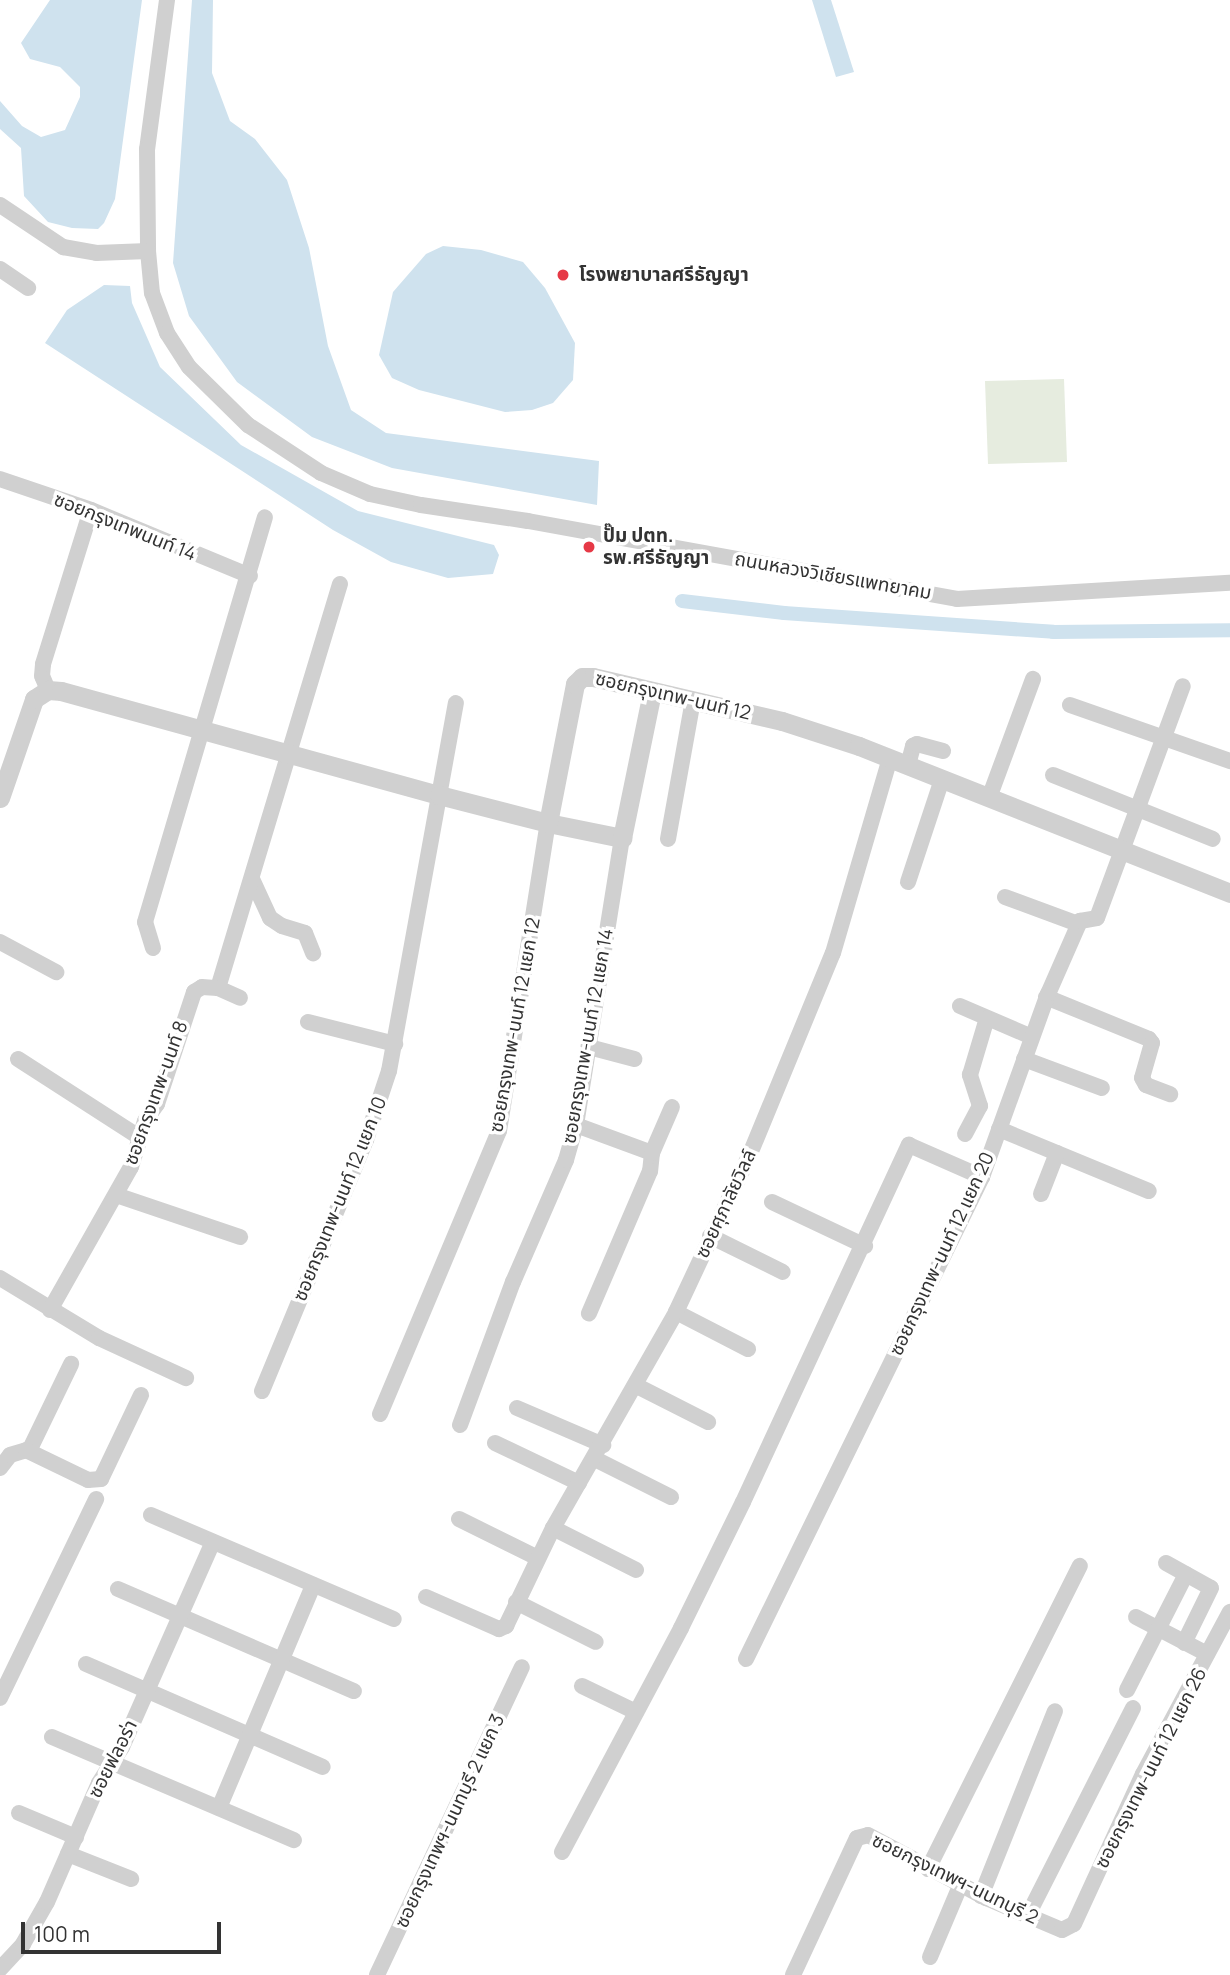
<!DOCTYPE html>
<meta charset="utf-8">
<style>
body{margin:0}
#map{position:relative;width:1230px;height:1975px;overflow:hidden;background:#fff;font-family:Manrope,"Noto Sans Thai",sans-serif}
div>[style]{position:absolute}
.green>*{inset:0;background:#e6ecdf}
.water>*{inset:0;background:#cfe2ee}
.canal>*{height:14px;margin:-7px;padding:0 7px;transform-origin:7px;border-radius:7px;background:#cfe2ee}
.minor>*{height:16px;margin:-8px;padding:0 8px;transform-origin:8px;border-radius:8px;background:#d0d0d0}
.tertiary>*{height:19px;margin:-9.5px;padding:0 9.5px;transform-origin:9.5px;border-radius:9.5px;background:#d0d0d0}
.dots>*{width:19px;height:19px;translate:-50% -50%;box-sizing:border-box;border:4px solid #fff;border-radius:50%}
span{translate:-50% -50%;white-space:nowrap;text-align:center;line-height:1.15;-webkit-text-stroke:7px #fff;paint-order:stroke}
.poi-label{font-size:19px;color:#333;font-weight:700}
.left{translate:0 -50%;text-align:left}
.street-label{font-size:19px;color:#333}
.scale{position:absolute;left:21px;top:1922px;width:200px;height:32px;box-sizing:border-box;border:4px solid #333;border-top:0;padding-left:9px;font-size:21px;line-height:24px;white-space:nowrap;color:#333;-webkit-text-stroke:5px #fff;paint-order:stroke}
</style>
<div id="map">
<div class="green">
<div style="clip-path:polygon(1064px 379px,1067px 462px,988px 464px,985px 381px)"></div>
</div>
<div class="water">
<div style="clip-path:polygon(50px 0,142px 0,115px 199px,104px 223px,98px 229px,72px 228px,48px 222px,24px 196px,21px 148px,0 129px,0 101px,22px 126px,41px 137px,65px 130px,80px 97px,80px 87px,60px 67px,30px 59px,21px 43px)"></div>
<div style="clip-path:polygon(192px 0,213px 0,212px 73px,230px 121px,255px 139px,287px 180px,309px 248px,328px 346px,351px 410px,386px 433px,599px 461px,597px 505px,392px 468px,312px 437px,237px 382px,189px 316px,173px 263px)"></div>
<div style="clip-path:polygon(812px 0,831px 0,854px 72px,836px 77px)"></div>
<div style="clip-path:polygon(443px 246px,481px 250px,523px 262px,545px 288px,575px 343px,573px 380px,553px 403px,532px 410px,505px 412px,419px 390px,392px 378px,379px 355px,393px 292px,426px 254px)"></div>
<div style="clip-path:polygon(104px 285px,130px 286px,132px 303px,160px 367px,241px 445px,358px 511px,494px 545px,499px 555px,493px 574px,448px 578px,391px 562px,333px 530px,45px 343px,67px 310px)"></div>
</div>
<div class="canal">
<div style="left:682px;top:601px;width:103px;rotate:6.7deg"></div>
<div style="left:784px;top:613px;width:270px;rotate:4deg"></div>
<div style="left:1053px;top:632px;width:177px;rotate:-0.6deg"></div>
</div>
<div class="minor">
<div style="left:167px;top:0;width:150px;rotate:97.6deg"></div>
<div style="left:147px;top:149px;width:102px;rotate:89.4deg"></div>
<div style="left:148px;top:251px;width:42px;rotate:84.6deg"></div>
<div style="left:152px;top:293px;width:43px;rotate:69.4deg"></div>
<div style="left:167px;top:333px;width:40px;rotate:57.1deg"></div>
<div style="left:189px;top:367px;width:83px;rotate:44.5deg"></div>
<div style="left:248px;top:425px;width:87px;rotate:33.3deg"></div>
<div style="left:321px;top:473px;width:53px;rotate:23.2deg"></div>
<div style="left:370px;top:494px;width:52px;rotate:12.2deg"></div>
<div style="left:421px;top:505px;width:108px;rotate:8.5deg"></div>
<div style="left:528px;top:521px;width:436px;rotate:10.3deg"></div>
<div style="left:957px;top:599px;width:273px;rotate:-3.4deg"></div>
<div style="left:0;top:205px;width:76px;rotate:33.7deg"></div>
<div style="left:63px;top:247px;width:34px;rotate:10deg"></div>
<div style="left:96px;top:253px;width:52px;rotate:-2.2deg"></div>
<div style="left:0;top:269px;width:34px;rotate:34deg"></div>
<div style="left:0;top:479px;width:96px;rotate:18.8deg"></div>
<div style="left:91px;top:510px;width:172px;rotate:22.5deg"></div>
<div style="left:48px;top:690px;width:15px;rotate:-113deg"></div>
<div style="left:42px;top:676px;width:12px;rotate:-85deg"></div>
<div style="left:43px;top:664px;width:161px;rotate:-72.7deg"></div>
<div style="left:1070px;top:705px;width:170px;rotate:19.3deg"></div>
<div style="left:908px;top:765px;width:20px;rotate:-75deg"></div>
<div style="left:913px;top:746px;width:4px;rotate:-27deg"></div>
<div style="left:917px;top:744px;width:27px;rotate:15deg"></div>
<div style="left:1053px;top:775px;width:172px;rotate:21.8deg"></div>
<div style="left:989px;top:798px;width:127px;rotate:-69.7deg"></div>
<div style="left:668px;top:839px;width:141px;rotate:-79.8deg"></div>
<div style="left:253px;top:881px;width:41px;rotate:65.3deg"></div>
<div style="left:270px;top:918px;width:14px;rotate:34deg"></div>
<div style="left:282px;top:926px;width:24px;rotate:17deg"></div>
<div style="left:305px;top:933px;width:22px;rotate:68deg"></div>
<div style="left:908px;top:882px;width:108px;rotate:-71.7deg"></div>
<div style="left:1005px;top:897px;width:78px;rotate:20.3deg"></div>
<div style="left:0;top:942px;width:64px;rotate:28.2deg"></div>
<div style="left:153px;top:948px;width:27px;rotate:-107deg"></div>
<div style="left:145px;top:922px;width:422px;rotate:-73.5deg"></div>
<div style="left:218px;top:988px;width:422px;rotate:-73.2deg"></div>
<div style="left:1046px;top:997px;width:111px;rotate:22.2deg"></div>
<div style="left:1149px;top:1039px;width:5px;rotate:53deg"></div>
<div style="left:1152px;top:1043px;width:36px;rotate:106deg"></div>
<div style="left:1142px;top:1078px;width:8px;rotate:60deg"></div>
<div style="left:1146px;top:1085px;width:26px;rotate:21deg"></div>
<div style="left:960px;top:1006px;width:78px;rotate:23.3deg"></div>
<div style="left:308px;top:1022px;width:90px;rotate:14.2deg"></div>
<div style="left:589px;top:1047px;width:47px;rotate:14.9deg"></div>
<div style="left:18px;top:1059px;width:144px;rotate:32.8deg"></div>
<div style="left:1024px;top:1059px;width:83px;rotate:20.4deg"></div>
<div style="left:576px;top:1125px;width:81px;rotate:20.2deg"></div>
<div style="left:652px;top:1153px;width:18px;rotate:96deg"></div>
<div style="left:650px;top:1171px;width:155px;rotate:113.2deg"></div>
<div style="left:999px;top:1129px;width:162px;rotate:22.5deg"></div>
<div style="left:965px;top:1134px;width:32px;rotate:-62deg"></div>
<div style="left:980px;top:1106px;width:33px;rotate:-108deg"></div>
<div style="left:970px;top:1075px;width:59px;rotate:-73.4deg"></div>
<div style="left:652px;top:1153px;width:50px;rotate:-66.5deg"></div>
<div style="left:1041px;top:1194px;width:44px;rotate:-68.7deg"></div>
<div style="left:116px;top:1195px;width:131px;rotate:18.7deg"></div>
<div style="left:772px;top:1202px;width:103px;rotate:25.3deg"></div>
<div style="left:710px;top:1236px;width:81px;rotate:26.3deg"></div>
<div style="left:0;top:1278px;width:116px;rotate:31.2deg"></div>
<div style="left:99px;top:1338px;width:96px;rotate:24.7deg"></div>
<div style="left:50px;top:1310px;width:164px;rotate:-60.5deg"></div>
<div style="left:131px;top:1167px;width:48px;rotate:-73.1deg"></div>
<div style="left:145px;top:1121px;width:21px;rotate:-55deg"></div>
<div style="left:157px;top:1104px;width:118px;rotate:-71.7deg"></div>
<div style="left:194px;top:992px;width:9px;rotate:-32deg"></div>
<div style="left:202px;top:987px;width:16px;rotate:4deg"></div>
<div style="left:218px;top:988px;width:24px;rotate:24deg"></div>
<div style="left:676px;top:1312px;width:81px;rotate:27.2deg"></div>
<div style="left:635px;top:1385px;width:82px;rotate:26.9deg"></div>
<div style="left:262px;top:1391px;width:272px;rotate:-67.5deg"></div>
<div style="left:366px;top:1140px;width:73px;rotate:-71.6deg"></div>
<div style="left:389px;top:1071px;width:374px;rotate:-79.7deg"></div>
<div style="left:517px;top:1408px;width:94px;rotate:23.3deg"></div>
<div style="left:380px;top:1414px;width:307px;rotate:-67.2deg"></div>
<div style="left:499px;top:1131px;width:312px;rotate:-81deg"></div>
<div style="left:460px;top:1425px;width:153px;rotate:-69.7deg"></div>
<div style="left:513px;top:1282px;width:133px;rotate:-66.5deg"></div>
<div style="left:566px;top:1160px;width:36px;rotate:-74deg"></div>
<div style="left:576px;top:1125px;width:291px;rotate:-80.9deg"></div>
<div style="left:495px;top:1443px;width:93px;rotate:25.5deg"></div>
<div style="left:29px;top:1451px;width:97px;rotate:-64.2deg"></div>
<div style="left:595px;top:1459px;width:85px;rotate:26.6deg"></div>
<div style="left:0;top:1468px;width:16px;rotate:-52deg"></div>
<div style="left:10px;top:1455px;width:17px;rotate:-17deg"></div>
<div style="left:26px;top:1450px;width:69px;rotate:25.8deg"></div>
<div style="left:88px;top:1480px;width:13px;rotate:-4deg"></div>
<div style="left:101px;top:1479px;width:93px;rotate:-64.5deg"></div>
<div style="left:151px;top:1515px;width:264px;rotate:23.2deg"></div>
<div style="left:459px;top:1519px;width:88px;rotate:26.3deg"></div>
<div style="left:553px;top:1528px;width:93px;rotate:26.8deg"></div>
<div style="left:1166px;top:1563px;width:51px;rotate:29.1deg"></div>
<div style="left:1211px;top:1588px;width:61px;rotate:116.1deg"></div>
<div style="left:118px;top:1589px;width:257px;rotate:23.4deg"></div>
<div style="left:426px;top:1597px;width:80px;rotate:23.7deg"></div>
<div style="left:499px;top:1629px;width:8px;rotate:-23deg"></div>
<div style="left:506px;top:1626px;width:109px;rotate:-64.4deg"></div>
<div style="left:553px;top:1528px;width:249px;rotate:-60.3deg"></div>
<div style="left:676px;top:1312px;width:174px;rotate:-64.9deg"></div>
<div style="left:750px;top:1154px;width:217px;rotate:-67.6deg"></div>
<div style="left:833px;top:953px;width:203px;rotate:-73.7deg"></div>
<div style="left:516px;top:1602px;width:89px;rotate:26.6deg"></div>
<div style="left:1136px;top:1617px;width:80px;rotate:27.5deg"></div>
<div style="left:746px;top:1659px;width:537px;rotate:-63.91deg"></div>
<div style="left:982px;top:1177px;width:195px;rotate:-70.2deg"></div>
<div style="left:1048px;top:994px;width:80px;rotate:-66.3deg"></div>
<div style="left:1080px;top:921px;width:17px;rotate:-10deg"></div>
<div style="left:1097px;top:918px;width:247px;rotate:-69.7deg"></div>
<div style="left:86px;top:1664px;width:258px;rotate:23.5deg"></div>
<div style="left:582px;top:1686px;width:60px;rotate:25.7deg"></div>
<div style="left:1127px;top:1690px;width:130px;rotate:-63deg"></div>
<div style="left:0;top:1698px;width:221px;rotate:-64.2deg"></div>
<div style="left:52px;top:1737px;width:263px;rotate:23.1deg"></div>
<div style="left:219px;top:1808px;width:242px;rotate:-67.1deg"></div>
<div style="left:19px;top:1813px;width:62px;rotate:22.8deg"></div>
<div style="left:562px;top:1852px;width:254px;rotate:-62deg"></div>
<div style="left:681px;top:1628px;width:140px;rotate:-63.8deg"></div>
<div style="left:743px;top:1502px;width:394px;rotate:-65.1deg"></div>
<div style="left:909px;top:1145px;width:80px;rotate:23.7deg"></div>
<div style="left:68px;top:1854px;width:68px;rotate:21.6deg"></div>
<div style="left:928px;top:1869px;width:339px;rotate:-63.4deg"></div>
<div style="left:981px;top:1896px;width:199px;rotate:-68.2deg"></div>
<div style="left:1028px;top:1915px;width:232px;rotate:-63.1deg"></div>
<div style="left:930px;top:1957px;width:77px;rotate:-67.1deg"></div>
<div style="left:0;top:1969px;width:34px;rotate:-47deg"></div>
<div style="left:23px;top:1944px;width:48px;rotate:-60.3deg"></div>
<div style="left:47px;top:1902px;width:130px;rotate:-66.4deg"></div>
<div style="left:99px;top:1783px;width:43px;rotate:-57.4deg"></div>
<div style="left:122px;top:1747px;width:224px;rotate:-66.1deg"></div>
<div style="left:377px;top:1975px;width:340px;rotate:-64.8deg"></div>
<div style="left:793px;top:1975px;width:151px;rotate:-65deg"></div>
<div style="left:857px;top:1838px;width:11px;rotate:-15deg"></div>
<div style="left:868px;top:1835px;width:134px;rotate:28.1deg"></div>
<div style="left:986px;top:1898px;width:82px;rotate:22.8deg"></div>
<div style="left:1062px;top:1930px;width:13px;rotate:-27deg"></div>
<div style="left:1074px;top:1924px;width:165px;rotate:-65.3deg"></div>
<div style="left:1143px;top:1774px;width:184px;rotate:-61.8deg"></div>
</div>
<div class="tertiary">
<div style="left:0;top:798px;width:105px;rotate:-71deg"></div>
<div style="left:34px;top:699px;width:17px;rotate:-33deg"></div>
<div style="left:48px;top:690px;width:13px;rotate:4deg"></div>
<div style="left:61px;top:691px;width:392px;rotate:15.4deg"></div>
<div style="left:439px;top:795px;width:113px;rotate:14.4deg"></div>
<div style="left:548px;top:823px;width:76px;rotate:11.5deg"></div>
<div style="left:622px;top:838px;width:149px;rotate:-78.4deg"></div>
<div style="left:548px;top:823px;width:142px;rotate:-79deg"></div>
<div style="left:575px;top:684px;width:10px;rotate:-45deg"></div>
<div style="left:582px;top:677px;width:11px"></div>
<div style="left:593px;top:677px;width:194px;rotate:13.1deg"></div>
<div style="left:782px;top:721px;width:81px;rotate:18deg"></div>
<div style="left:859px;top:746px;width:399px;rotate:21.6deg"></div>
</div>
<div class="dots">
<div style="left:563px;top:275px;background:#e63946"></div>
<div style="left:589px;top:547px;background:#e63946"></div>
</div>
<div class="poi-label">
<span class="left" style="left:579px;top:275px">โรงพยาบาลศรีธัญญา</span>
<span class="left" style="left:603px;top:547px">ปั๊ม ปตท.<br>รพ.ศรีธัญญา</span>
</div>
<div class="street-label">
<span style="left:125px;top:527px;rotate:22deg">ซอยกรุงเทพนนท์ 14</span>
<span style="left:833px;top:576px;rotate:10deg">ถนนหลวงวิเชียรแพทยาคม</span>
<span style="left:673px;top:696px;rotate:13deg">ซอยกรุงเทพ-นนท์ 12</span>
<span style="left:515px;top:1025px;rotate:-80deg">ซอยกรุงเทพ-นนท์ 12 แยก 12</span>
<span style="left:588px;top:1036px;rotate:-80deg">ซอยกรุงเทพ-นนท์ 12 แยก 14</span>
<span style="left:156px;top:1093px;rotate:-70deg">ซอยกรุงเทพ-นนท์ 8</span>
<span style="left:340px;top:1199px;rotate:-68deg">ซอยกรุงเทพ-นนท์ 12 แยก 10</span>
<span style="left:726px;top:1204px;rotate:-65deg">ซอยศุภาลัยวิลล์</span>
<span style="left:942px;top:1254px;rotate:-65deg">ซอยกรุงเทพ-นนท์ 12 แยก 20</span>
<span style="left:113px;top:1759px;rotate:-63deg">ซอยฟลอร่า</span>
<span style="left:1151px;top:1768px;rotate:-63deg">ซอยกรุงเทพ-นนท์ 12 แยก 26</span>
<span style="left:450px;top:1821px;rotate:-65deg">ซอยกรุงเทพฯ-นนทบุรี 2 แยก 3</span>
<span style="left:955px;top:1879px;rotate:26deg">ซอยกรุงเทพฯ-นนทบุรี 2</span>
</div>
<div class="scale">100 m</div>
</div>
